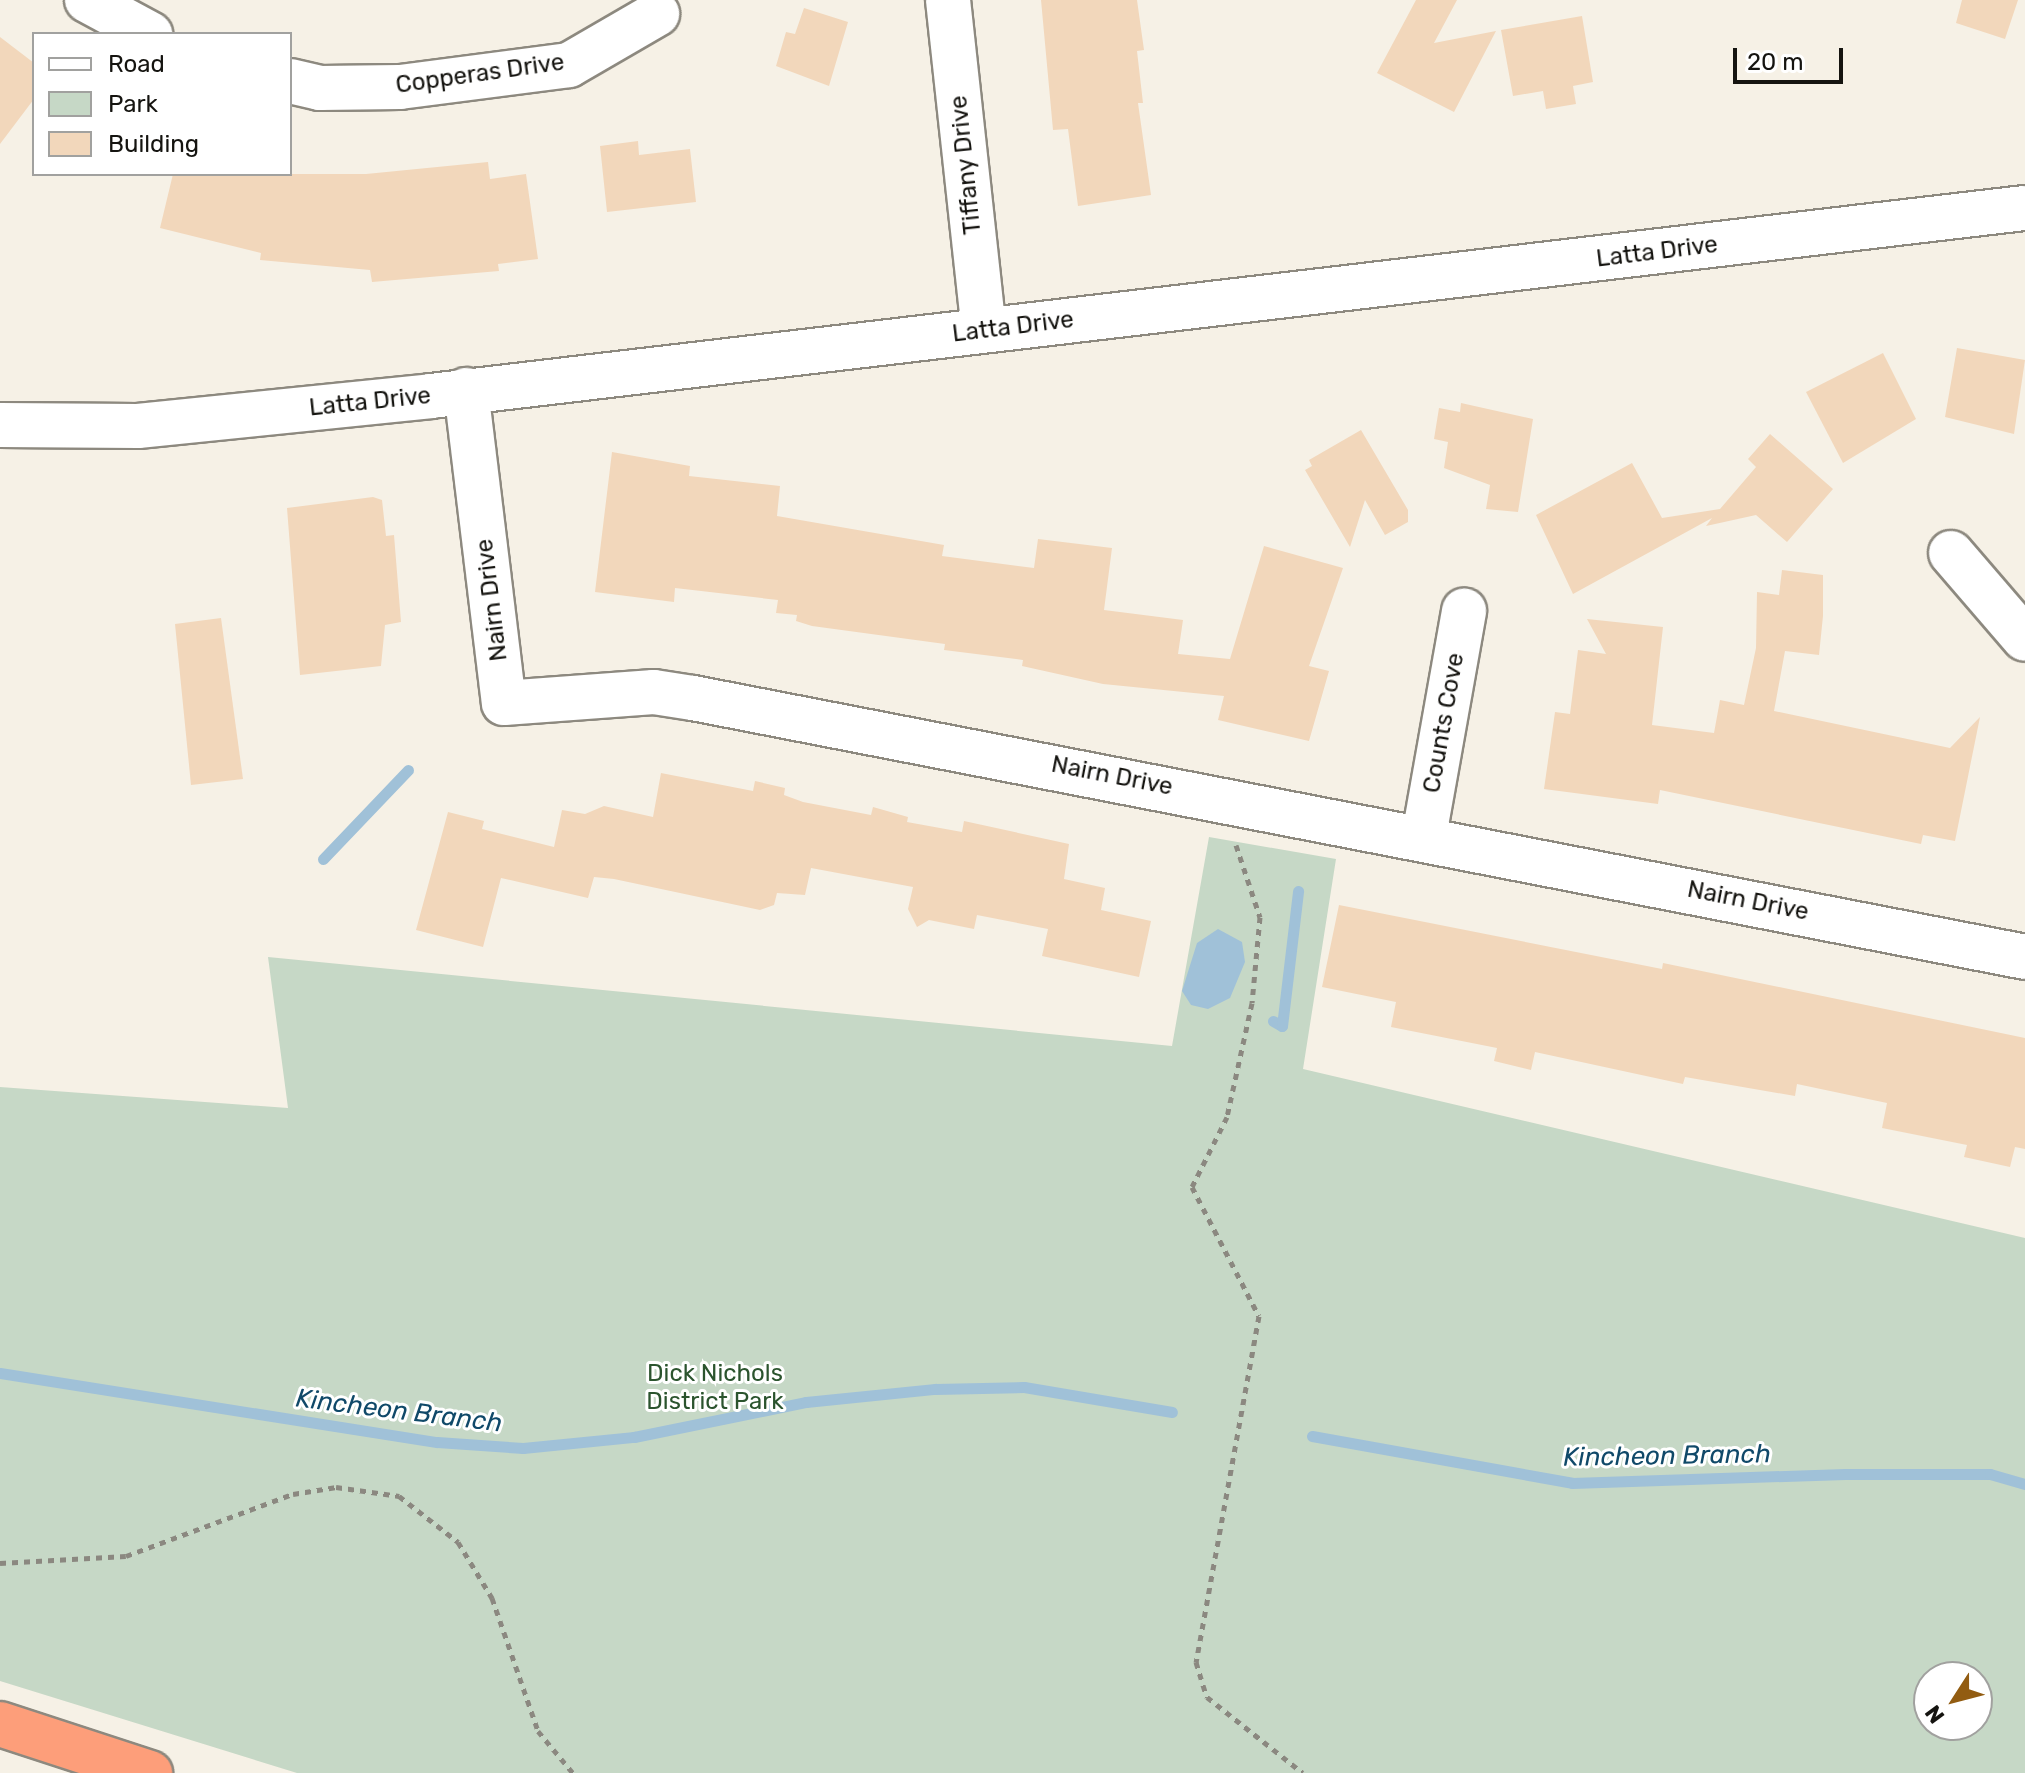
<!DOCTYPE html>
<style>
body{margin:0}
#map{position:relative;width:2025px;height:1773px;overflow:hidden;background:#f6f1e6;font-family:Rubik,sans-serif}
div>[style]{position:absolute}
.green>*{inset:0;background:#c6d8c6}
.water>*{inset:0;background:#a0c1d8}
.stream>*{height:11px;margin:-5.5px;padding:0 5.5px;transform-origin:5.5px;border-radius:5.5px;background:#a0c1d8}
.building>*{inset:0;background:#f2d7bb}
.path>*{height:5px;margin-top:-2.5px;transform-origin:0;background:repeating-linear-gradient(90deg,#8b8880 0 6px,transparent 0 12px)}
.roads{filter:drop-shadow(2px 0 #8d897f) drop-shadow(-2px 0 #8d897f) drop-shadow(0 2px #8d897f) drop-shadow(0 -2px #8d897f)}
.minor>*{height:44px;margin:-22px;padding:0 22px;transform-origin:22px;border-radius:22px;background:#fff}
.highway>*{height:44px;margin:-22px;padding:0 22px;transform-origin:22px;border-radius:22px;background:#fd9e7a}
span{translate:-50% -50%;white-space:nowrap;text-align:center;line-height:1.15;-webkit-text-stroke:6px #fff;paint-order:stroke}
.street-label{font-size:24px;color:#151410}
.park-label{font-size:24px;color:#2b542e}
.water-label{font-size:26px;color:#104969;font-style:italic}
.legend{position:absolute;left:32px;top:32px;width:260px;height:144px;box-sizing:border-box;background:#fff;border:2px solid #a1a19f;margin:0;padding:10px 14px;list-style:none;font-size:24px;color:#151410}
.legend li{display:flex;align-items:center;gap:16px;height:40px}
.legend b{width:40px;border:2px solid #a1a19f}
.north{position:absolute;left:1913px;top:1661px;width:80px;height:80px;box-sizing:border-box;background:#fff;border:2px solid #a1a19f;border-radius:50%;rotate:234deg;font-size:22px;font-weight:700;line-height:32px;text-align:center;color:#151410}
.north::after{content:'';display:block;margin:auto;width:28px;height:36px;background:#925c11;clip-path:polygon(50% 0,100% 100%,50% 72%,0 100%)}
.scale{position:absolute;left:1733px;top:48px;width:110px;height:36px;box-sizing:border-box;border:4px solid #151410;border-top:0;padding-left:10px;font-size:24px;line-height:28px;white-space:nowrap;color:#151410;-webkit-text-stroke:6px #fff;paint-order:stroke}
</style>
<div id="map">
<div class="green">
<div style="clip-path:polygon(evenodd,1209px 837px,1336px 859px,1303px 1069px,2025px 1238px,2025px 1773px,297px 1773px,0 1681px,0 1087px,288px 1108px,268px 957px,1172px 1046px,1209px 837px,1929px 1677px,1977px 1677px,1977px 1725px,1929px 1725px,1929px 1677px)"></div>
</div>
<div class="water">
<div style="clip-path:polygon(1218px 929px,1242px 942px,1245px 962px,1230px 998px,1208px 1009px,1191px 1005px,1182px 991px,1197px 943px)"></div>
</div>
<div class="stream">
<div style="left:323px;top:859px;width:123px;rotate:-46.3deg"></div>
<div style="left:1273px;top:1021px;width:10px;rotate:29deg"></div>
<div style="left:1282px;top:1026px;width:136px;rotate:-83.2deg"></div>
<div style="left:0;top:1373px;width:442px;rotate:9deg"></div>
<div style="left:437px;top:1442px;width:86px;rotate:4deg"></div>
<div style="left:523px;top:1448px;width:112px;rotate:-5.7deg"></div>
<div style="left:634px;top:1437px;width:176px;rotate:-11.5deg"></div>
<div style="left:806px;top:1402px;width:130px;rotate:-5.8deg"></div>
<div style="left:935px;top:1389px;width:89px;rotate:-1.3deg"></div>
<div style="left:1024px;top:1387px;width:150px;rotate:9.6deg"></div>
<div style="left:1312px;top:1436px;width:264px;rotate:10.2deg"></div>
<div style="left:1572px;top:1483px;width:273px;rotate:-1.9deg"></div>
<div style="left:1845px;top:1474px;width:145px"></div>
<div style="left:1990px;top:1474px;width:36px;rotate:16deg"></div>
</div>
<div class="building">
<div style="clip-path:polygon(1041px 0,1137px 0,1144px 50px,1137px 51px,1143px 103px,1138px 103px,1151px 195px,1078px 206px,1068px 129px,1053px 130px)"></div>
<div style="clip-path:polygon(1416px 0,1457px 0,1434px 43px,1496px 31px,1454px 112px,1377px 73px)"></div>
<div style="clip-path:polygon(1962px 0,2018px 0,2005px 39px,1956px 23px)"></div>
<div style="clip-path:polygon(804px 8px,848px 22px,829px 86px,776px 66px,786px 32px,795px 34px)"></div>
<div style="clip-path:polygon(1582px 16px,1593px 82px,1573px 86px,1576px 104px,1546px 109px,1543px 91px,1513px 96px,1501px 30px)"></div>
<div style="clip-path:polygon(0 37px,34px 63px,34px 99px,0 144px)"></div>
<div style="clip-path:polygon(638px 141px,639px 155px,690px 149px,696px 202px,607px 212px,600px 146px)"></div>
<div style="clip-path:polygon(488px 162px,490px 179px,526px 174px,538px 259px,498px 264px,499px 271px,372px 282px,370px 270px,260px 260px,261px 253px,160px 228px,173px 174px,366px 174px)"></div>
<div style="clip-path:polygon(1957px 348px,2025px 360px,2014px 434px,1945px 417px)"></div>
<div style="clip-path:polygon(1883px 353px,1916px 419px,1843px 463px,1806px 392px)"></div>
<div style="clip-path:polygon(1461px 403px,1533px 419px,1518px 512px,1486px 509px,1490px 485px,1444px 468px,1448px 442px,1434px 439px,1439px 408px,1460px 412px)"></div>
<div style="clip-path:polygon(1361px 430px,1408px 510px,1408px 522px,1385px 535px,1365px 500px,1350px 547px,1305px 470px,1312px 466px,1309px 460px)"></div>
<div style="clip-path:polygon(1770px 434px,1833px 489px,1787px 542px,1756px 515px,1706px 526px,1712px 518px,1573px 594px,1536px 515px,1632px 463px,1662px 518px,1720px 509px,1756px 467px,1748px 459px)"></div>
<div style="clip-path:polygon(612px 452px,690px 466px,689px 476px,780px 486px,777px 516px,944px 545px,942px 556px,1034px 568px,1038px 539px,1112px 548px,1104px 610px,1183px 620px,1178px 654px,1230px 659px,1264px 546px,1343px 568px,1309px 666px,1329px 671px,1309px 741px,1218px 720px,1224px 696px,1103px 684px,1022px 666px,1023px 660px,944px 650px,945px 644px,812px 626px,796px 621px,797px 615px,776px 613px,778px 600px,675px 588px,674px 602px,595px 592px)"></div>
<div style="clip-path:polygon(373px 497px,382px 500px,386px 536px,394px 535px,401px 622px,385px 625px,381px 666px,300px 675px,287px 508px)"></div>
<div style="clip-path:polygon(1782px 570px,1823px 575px,1823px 616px,1819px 655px,1785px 651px,1774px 711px,1950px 748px,1980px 717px,1955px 841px,1923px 835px,1921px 844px,1660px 790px,1658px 804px,1544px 789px,1555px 712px,1570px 714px,1578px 650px,1606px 654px,1587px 619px,1663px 627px,1652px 725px,1714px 733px,1720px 700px,1744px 705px,1756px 648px,1757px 592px,1779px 595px)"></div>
<div style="clip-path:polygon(221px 618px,243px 779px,191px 785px,175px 624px)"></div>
<div style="clip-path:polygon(661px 773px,753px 791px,755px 781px,785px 788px,784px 795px,803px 802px,871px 815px,873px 807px,908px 817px,907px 822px,962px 832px,964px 821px,1069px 844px,1064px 879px,1105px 888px,1101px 910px,1151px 921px,1139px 977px,1042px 956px,1048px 929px,977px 915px,974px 929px,929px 920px,917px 927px,908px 909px,913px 887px,811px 868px,805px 895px,777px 893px,774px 905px,760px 910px,614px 879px,594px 877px,588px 898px,501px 878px,483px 947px,416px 930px,448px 812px,484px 821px,482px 829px,554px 847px,562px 810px,585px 814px,604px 806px,653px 817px)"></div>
<div style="clip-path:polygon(1339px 905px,1662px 969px,1663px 963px,2025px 1038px,2025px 1149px,2015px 1147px,2010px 1167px,1964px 1157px,1967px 1145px,1882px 1128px,1887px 1103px,1797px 1084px,1795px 1096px,1685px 1077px,1683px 1084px,1535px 1052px,1531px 1070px,1494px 1061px,1497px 1048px,1391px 1027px,1396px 1002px,1322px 987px)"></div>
</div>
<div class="path">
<div style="left:1236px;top:845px;width:76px;rotate:71.6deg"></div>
<div style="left:1260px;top:917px;width:86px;rotate:95.3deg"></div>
<div style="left:1252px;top:1003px;width:117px;rotate:102.4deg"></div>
<div style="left:1227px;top:1117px;width:78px;rotate:116.6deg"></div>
<div style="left:1192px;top:1187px;width:145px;rotate:62.6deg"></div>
<div style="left:1259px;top:1316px;width:352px;rotate:100.3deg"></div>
<div style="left:1196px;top:1662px;width:37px;rotate:73deg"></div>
<div style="left:1207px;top:1697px;width:122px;rotate:38.4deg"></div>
<div style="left:0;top:1563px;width:126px;rotate:-3.2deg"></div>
<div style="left:126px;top:1556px;width:178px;rotate:-20.4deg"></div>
<div style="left:293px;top:1494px;width:44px;rotate:-9.2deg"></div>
<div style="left:336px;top:1487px;width:64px;rotate:8.1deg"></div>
<div style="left:399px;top:1496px;width:75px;rotate:37.9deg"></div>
<div style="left:458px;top:1542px;width:66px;rotate:58.7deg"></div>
<div style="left:492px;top:1598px;width:141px;rotate:70.9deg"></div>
<div style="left:538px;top:1731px;width:55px;rotate:50.2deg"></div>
</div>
<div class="roads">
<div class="minor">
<div style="left:87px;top:0;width:72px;rotate:28.4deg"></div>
<div style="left:948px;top:0;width:332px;rotate:83.8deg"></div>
<div style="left:290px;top:81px;width:31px;rotate:13deg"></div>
<div style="left:320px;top:88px;width:80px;rotate:-0.7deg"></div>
<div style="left:400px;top:87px;width:170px;rotate:-7.4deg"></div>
<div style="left:569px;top:65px;width:102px;rotate:-30.1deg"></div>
<div style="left:466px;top:390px;width:315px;rotate:83.1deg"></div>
<div style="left:504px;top:703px;width:150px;rotate:-4.2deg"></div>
<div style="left:654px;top:692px;width:39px;rotate:9deg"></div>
<div style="left:693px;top:698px;width:1357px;rotate:11deg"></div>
<div style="left:0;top:425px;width:138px;rotate:0.4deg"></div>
<div style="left:138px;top:426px;width:295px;rotate:-5.8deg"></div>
<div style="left:431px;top:396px;width:1605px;rotate:-6.73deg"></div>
<div style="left:1951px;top:553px;width:113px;rotate:49.3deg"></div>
<div style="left:1424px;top:836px;width:229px;rotate:-79.9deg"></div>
</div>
<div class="highway">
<div style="left:0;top:1724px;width:158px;rotate:18.1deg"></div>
</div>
</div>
<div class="street-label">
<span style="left:480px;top:74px;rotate:-8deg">Copperas Drive</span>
<span style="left:966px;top:165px;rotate:-96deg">Tiffany Drive</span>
<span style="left:1657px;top:252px;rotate:-7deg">Latta Drive</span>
<span style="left:1013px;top:327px;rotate:-7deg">Latta Drive</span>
<span style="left:370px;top:402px;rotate:-6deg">Latta Drive</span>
<span style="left:492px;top:600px;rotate:-97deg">Nairn Drive</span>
<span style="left:1444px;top:723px;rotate:-80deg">Counts Cove</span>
<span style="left:1112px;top:776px;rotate:11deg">Nairn Drive</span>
<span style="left:1748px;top:901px;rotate:11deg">Nairn Drive</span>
</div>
<div class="park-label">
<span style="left:715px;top:1388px">Dick Nichols<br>District Park</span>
</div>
<div class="water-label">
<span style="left:399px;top:1411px;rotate:7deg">Kincheon Branch</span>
<span style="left:1667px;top:1456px;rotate:-1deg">Kincheon Branch</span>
</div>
<ul class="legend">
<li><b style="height:10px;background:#fff"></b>Road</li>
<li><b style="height:22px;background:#c6d8c6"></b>Park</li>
<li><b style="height:22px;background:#f2d7bb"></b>Building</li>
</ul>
<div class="north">N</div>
<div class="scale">20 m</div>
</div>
